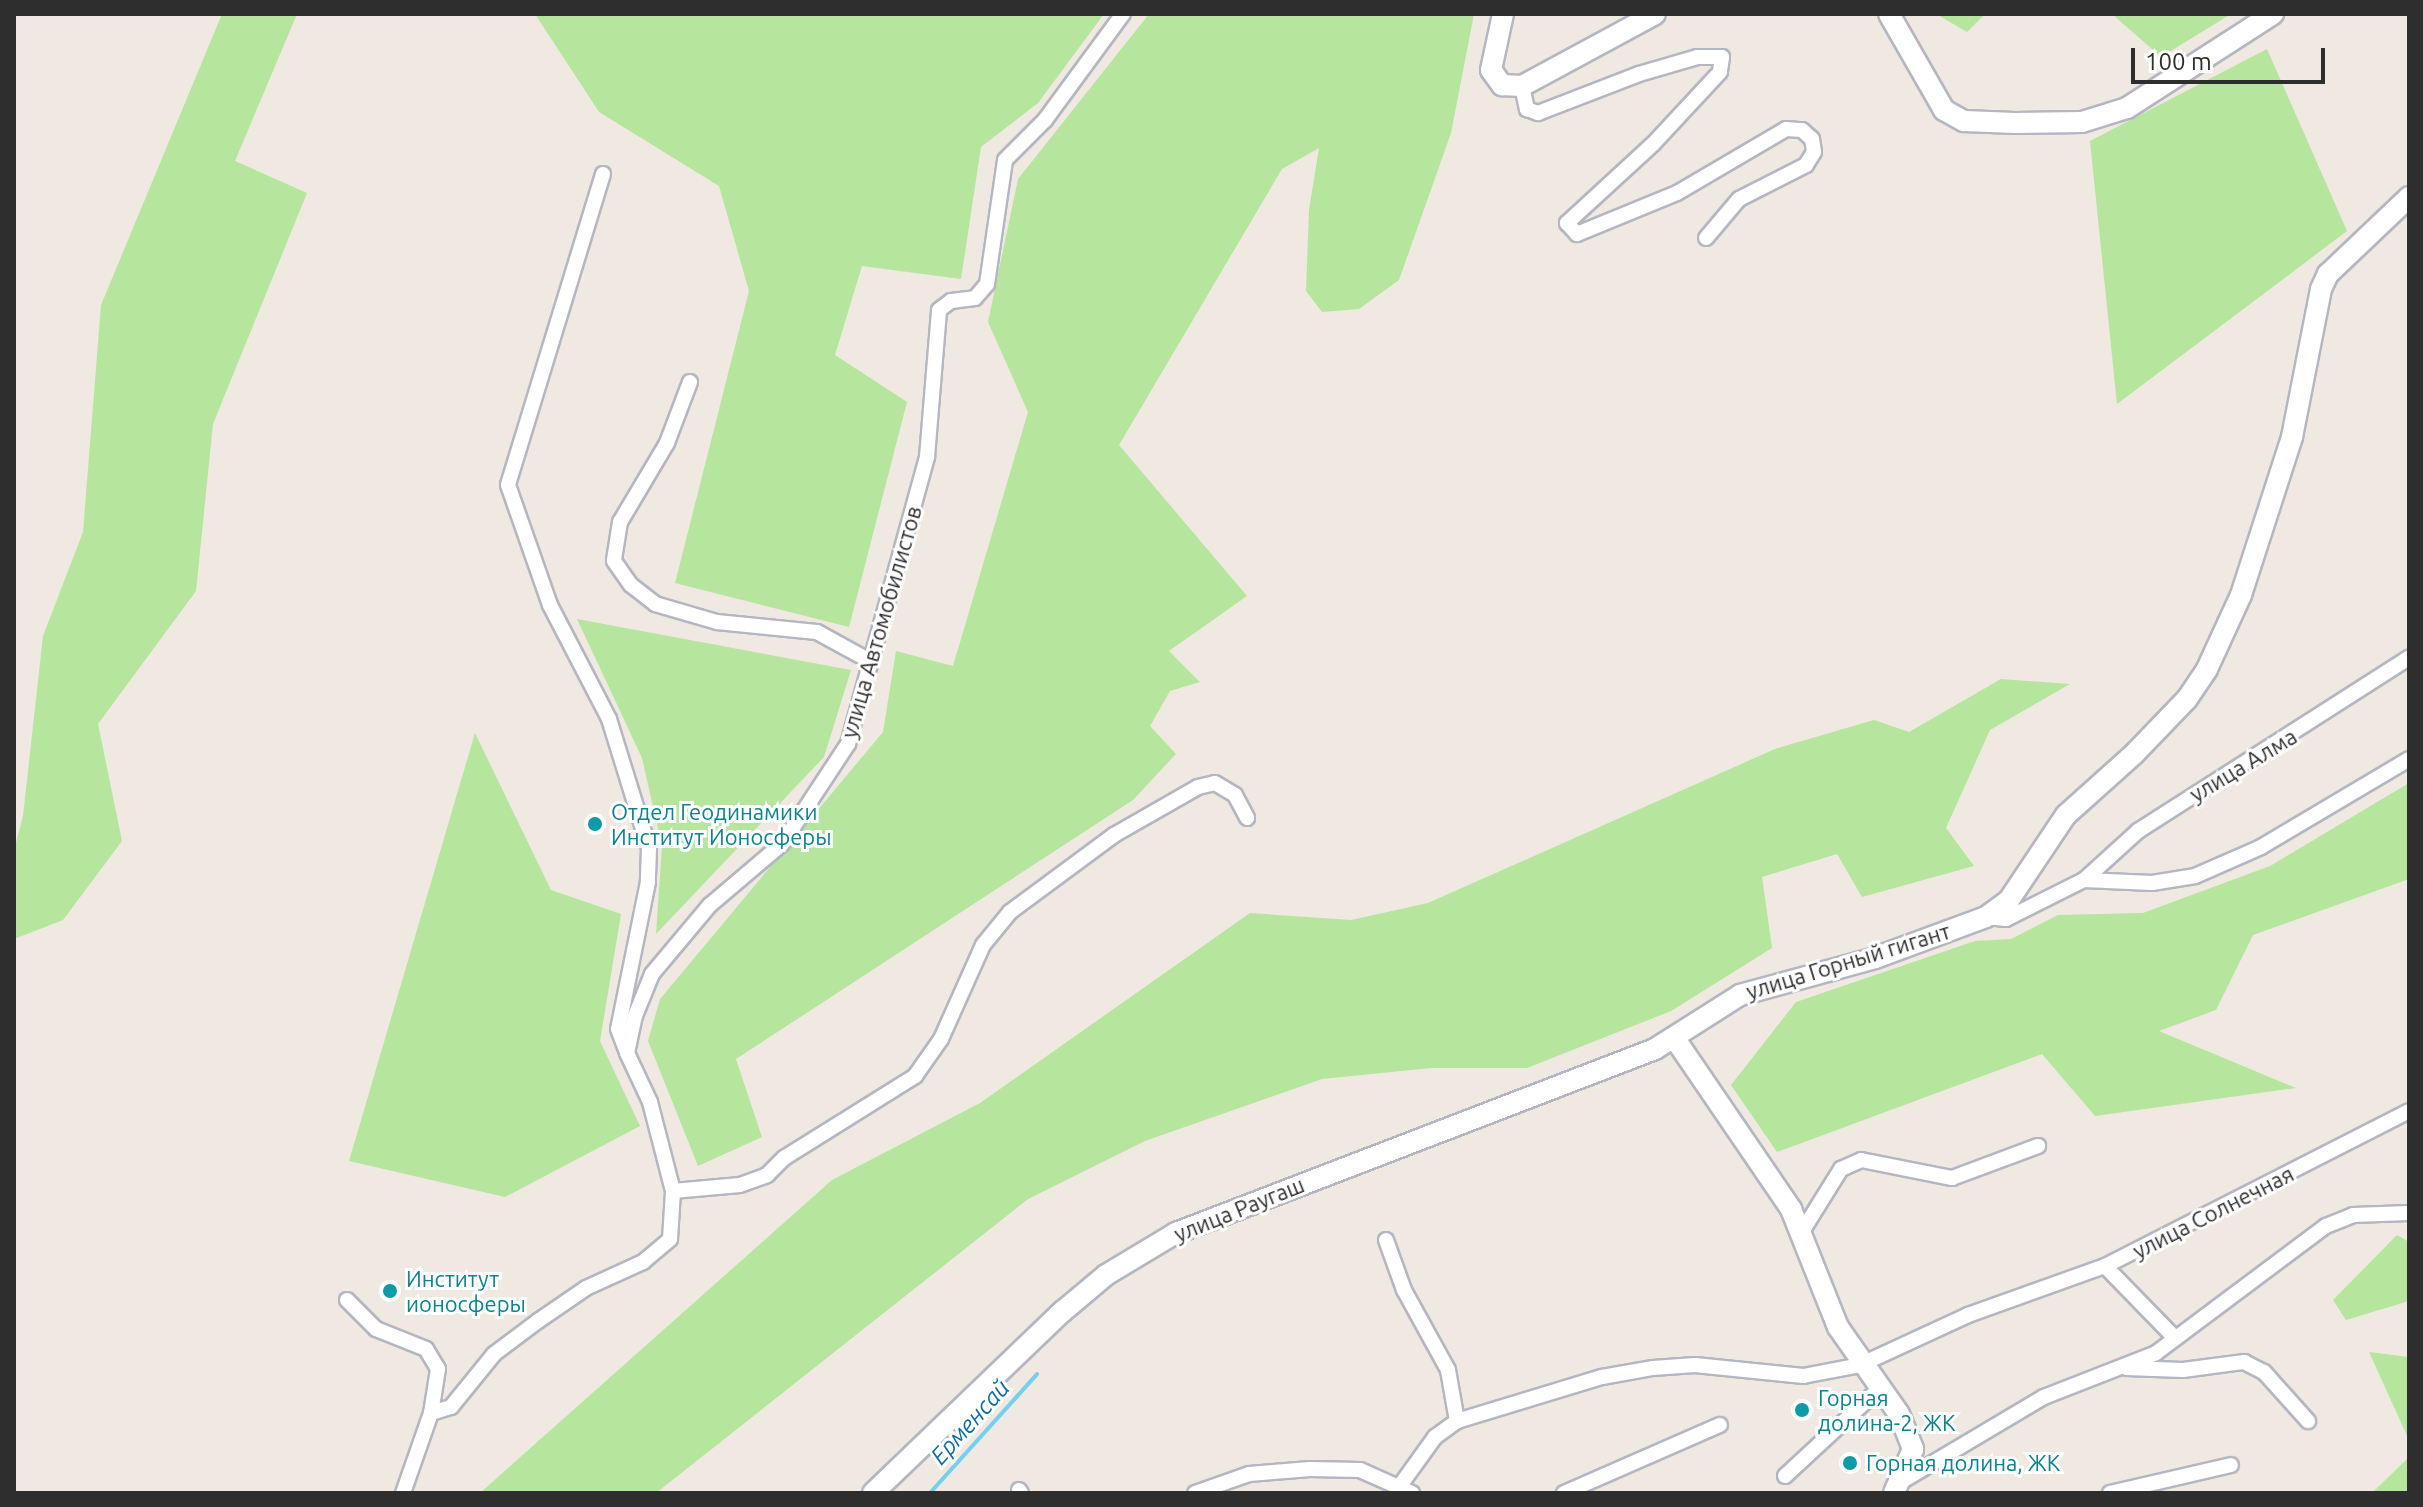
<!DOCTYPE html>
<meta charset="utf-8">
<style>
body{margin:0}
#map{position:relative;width:2423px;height:1507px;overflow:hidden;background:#efe9e1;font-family:Ubuntu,sans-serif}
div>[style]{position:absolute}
.green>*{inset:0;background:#b6e59e}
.stream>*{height:4px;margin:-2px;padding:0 2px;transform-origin:2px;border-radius:2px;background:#75cff0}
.roads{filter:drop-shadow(2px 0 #b4b7c1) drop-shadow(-2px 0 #b4b7c1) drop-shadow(0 2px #b4b7c1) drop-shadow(0 -2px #b4b7c1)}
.street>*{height:14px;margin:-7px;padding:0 7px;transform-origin:7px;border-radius:7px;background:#fff}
.secondary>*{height:20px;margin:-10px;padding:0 10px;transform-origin:10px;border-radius:10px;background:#fff}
.dots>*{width:22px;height:22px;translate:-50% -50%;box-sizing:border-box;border:4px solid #fff;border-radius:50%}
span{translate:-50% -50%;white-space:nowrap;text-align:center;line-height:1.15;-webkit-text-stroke:6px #fff;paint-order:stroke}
.street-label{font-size:22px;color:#2e2e2e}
.culture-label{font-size:22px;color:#0d838f}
.left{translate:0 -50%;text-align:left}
.water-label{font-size:24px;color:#0d6fa3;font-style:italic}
.frame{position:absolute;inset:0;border:16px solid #2e2e2e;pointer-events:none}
.scale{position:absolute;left:2131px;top:48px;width:194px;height:36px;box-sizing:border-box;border:4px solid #2e2e2e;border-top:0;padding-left:10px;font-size:24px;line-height:28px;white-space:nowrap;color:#2e2e2e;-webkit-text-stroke:6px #fff;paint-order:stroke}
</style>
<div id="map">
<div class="green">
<div style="clip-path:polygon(222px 14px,297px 14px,235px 161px,307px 193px,213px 424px,196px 591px,98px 724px,122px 841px,63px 920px,14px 939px,14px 850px,23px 816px,43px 636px,83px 532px,101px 305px)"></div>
<div style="clip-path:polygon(535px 14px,1104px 14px,1038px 103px,981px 147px,961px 279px,862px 266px,835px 355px,907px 402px,849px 627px,675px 583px,749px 291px,719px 186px,599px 112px)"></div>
<div style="clip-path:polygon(1149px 14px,1474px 14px,1451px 133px,1399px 280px,1359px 309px,1322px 312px,1306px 291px,1309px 210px,1319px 148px,1282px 169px,1119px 445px,1247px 596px,1169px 651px,1200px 682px,1170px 691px,1150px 726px,1176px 754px,1133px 800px,736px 1059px,762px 1137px,698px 1166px,648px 1041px,660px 999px,883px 732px,896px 651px,953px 666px,1028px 412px,988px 322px,1018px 179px)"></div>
<div style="clip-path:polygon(1936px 14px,1985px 14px,1967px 32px)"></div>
<div style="clip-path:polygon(2112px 14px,2231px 14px,2161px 57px)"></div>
<div style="clip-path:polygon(2267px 49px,2347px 231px,2117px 404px,2090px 141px)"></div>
<div style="clip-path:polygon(577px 619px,851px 670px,824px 757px,656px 934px,662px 846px,642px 758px)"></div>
<div style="clip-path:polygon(2001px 679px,2070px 684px,1990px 730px,1946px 828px,1974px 866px,1862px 897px,1837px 854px,1762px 877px,1772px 948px,1671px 1011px,1527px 1068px,1431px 1068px,1322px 1079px,1145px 1141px,1028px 1199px,656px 1493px,480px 1493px,832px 1180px,980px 1103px,1250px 913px,1351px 920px,1428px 903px,1775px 749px,1874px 720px,1909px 732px)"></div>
<div style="clip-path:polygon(475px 733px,551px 890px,621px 914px,600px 1041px,640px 1126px,505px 1197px,349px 1161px)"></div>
<div style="clip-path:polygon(2409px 783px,2409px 879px,2253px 935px,2216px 1010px,2159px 1031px,2296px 1088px,2095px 1116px,2042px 1054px,1777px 1152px,1731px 1085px,1796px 1002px,1975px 941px,2011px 939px,2058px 915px,2143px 913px,2270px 866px)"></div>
<div style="clip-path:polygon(2397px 1235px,2409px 1242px,2409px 1301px,2346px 1320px,2333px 1300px)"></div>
<div style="clip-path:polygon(2369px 1352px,2409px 1357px,2409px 1440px)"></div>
<div style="clip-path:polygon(2409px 1457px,2409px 1493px,2372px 1493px)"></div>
</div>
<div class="stream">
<div style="left:930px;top:1493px;width:160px;rotate:-48deg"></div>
</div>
<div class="roads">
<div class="street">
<div style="left:1522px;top:86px;width:24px;rotate:78deg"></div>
<div style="left:1527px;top:109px;width:12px;rotate:20deg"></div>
<div style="left:1538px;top:113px;width:108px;rotate:-21.1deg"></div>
<div style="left:1639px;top:74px;width:60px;rotate:-16.3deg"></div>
<div style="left:1697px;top:57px;width:25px"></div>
<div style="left:1722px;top:57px;width:15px;rotate:98deg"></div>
<div style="left:1720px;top:72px;width:98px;rotate:132.9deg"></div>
<div style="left:1653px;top:144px;width:117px;rotate:137.4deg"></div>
<div style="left:1567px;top:223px;width:15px;rotate:48deg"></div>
<div style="left:1577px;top:234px;width:108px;rotate:-22.3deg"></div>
<div style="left:1677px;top:193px;width:126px;rotate:-30.4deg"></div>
<div style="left:1786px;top:129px;width:16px;rotate:4deg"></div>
<div style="left:1802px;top:130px;width:13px;rotate:42deg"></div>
<div style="left:1812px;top:139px;width:13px;rotate:81deg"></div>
<div style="left:1814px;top:152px;width:15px;rotate:122deg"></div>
<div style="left:1806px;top:165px;width:75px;rotate:153.1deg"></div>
<div style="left:1739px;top:199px;width:51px;rotate:130.2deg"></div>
<div style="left:603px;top:174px;width:325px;rotate:107deg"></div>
<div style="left:508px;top:485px;width:127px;rotate:70.7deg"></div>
<div style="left:550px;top:605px;width:128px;rotate:62.6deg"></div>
<div style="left:609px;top:719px;width:135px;rotate:72.8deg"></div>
<div style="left:649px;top:848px;width:34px;rotate:92deg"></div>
<div style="left:648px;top:882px;width:150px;rotate:101.5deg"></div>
<div style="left:618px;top:1029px;width:26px;rotate:69deg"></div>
<div style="left:690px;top:382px;width:65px;rotate:110.7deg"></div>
<div style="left:667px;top:443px;width:92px;rotate:120.7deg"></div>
<div style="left:620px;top:522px;width:39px;rotate:99deg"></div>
<div style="left:614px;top:561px;width:29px;rotate:55deg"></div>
<div style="left:631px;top:585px;width:31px;rotate:38deg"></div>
<div style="left:655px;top:604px;width:65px;rotate:16.2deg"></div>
<div style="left:717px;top:622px;width:100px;rotate:5.7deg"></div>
<div style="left:817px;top:632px;width:58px;rotate:28.8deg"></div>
<div style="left:2084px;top:880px;width:73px;rotate:-42.2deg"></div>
<div style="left:2138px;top:831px;width:322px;rotate:-32.6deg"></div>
<div style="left:1986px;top:917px;width:20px;rotate:6deg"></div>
<div style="left:2006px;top:919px;width:87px;rotate:-26.6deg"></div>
<div style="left:2084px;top:880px;width:68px;rotate:2.5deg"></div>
<div style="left:2152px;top:883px;width:44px;rotate:-9.2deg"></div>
<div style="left:2195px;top:876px;width:72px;rotate:-23.7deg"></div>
<div style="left:2261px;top:847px;width:172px;rotate:-30.7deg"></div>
<div style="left:673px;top:1191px;width:67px;rotate:-5.1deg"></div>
<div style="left:740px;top:1185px;width:29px;rotate:-20deg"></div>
<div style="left:767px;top:1175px;width:24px;rotate:-45deg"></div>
<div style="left:784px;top:1158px;width:155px;rotate:-32deg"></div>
<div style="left:915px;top:1076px;width:45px;rotate:-54.9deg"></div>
<div style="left:941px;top:1039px;width:103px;rotate:-65.9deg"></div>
<div style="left:983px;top:945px;width:43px;rotate:-50.7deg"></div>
<div style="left:1010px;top:912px;width:129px;rotate:-36.5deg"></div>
<div style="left:1114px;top:835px;width:97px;rotate:-29.7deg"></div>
<div style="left:1198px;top:787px;width:17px;rotate:-13deg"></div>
<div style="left:1215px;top:783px;width:23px;rotate:31deg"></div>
<div style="left:1235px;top:795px;width:26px;rotate:62deg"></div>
<div style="left:1803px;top:1230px;width:72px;rotate:-58.1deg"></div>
<div style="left:1841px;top:1169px;width:22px;rotate:-24deg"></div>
<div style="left:1861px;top:1160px;width:93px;rotate:11.2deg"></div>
<div style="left:1952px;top:1178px;width:92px;rotate:-20.4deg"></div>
<div style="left:1386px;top:1240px;width:53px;rotate:70.2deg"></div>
<div style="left:1404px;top:1290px;width:91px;rotate:61.2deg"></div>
<div style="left:1448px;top:1370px;width:52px;rotate:80deg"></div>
<div style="left:347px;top:1300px;width:41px;rotate:45deg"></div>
<div style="left:376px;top:1329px;width:54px;rotate:21.8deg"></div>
<div style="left:426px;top:1349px;width:23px;rotate:59deg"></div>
<div style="left:438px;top:1369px;width:45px;rotate:99deg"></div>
<div style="left:431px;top:1413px;width:85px;rotate:109.3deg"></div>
<div style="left:2174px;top:1337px;width:99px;rotate:-134.2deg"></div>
<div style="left:2105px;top:1266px;width:341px;rotate:-27deg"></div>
<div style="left:2126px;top:1368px;width:57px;rotate:2deg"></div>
<div style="left:2183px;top:1370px;width:62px;rotate:-7.5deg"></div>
<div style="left:2244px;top:1362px;width:22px;rotate:27deg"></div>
<div style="left:2264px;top:1372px;width:66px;rotate:48.1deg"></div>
<div style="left:431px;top:1413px;width:21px;rotate:-17deg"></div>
<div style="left:451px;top:1407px;width:68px;rotate:-50.9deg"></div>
<div style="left:494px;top:1354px;width:55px;rotate:-36.9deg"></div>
<div style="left:538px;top:1321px;width:58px;rotate:-34.5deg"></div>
<div style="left:586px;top:1288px;width:63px;rotate:-24.5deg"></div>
<div style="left:643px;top:1262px;width:35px;rotate:-40deg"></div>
<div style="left:670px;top:1239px;width:48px;rotate:-86.4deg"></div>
<div style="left:673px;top:1191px;width:92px;rotate:-104.5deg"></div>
<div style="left:650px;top:1102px;width:54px;rotate:-115.1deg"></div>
<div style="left:627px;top:1053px;width:38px;rotate:-78deg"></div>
<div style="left:635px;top:1016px;width:45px;rotate:-68deg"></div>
<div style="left:652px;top:974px;width:90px;rotate:-50deg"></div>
<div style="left:710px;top:905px;width:94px;rotate:-40.3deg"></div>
<div style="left:782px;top:844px;width:120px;rotate:-56.6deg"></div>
<div style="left:848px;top:744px;width:298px;rotate:-74.6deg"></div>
<div style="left:927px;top:457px;width:147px;rotate:-85.3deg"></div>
<div style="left:939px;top:310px;width:15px;rotate:-37deg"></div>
<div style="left:951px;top:301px;width:24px;rotate:-7deg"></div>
<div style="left:975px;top:298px;width:18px;rotate:-49deg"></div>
<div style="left:987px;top:284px;width:125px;rotate:-81.7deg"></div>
<div style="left:1005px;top:160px;width:57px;rotate:-45deg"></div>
<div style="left:1045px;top:120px;width:132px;rotate:-53.7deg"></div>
<div style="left:1785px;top:1476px;width:128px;rotate:-42.8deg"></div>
<div style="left:1904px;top:1480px;width:163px;rotate:-30.7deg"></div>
<div style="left:2044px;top:1397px;width:120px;rotate:-21.4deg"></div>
<div style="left:2156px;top:1353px;width:212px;rotate:-36.8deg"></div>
<div style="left:2326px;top:1226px;width:29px;rotate:-22deg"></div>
<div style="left:2353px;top:1215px;width:56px;rotate:-2deg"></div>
<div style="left:1399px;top:1487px;width:62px;rotate:-54.2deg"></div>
<div style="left:1435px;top:1437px;width:27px;rotate:-36deg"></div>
<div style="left:1457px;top:1421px;width:152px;rotate:-16.9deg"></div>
<div style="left:1602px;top:1377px;width:52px;rotate:-10deg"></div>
<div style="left:1653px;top:1368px;width:42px;rotate:-4.1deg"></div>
<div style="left:1695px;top:1365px;width:109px;rotate:5.8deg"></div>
<div style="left:1803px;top:1376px;width:58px;rotate:-10.9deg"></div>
<div style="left:1860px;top:1365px;width:119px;rotate:-24.8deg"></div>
<div style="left:1968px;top:1315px;width:145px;rotate:-19.7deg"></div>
<div style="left:1019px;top:1490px;width:4px;rotate:56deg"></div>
<div style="left:1195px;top:1493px;width:57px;rotate:-19.4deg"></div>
<div style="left:1249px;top:1474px;width:61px;rotate:-4.7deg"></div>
<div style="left:1310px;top:1469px;width:50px;rotate:1.1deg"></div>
<div style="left:1360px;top:1470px;width:57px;rotate:23.9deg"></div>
<div style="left:1564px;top:1493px;width:170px;rotate:-23.6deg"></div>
<div style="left:2110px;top:1493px;width:124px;rotate:-13deg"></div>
</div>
<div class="secondary">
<div style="left:1503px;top:14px;width:57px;rotate:102.1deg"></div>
<div style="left:1491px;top:70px;width:19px;rotate:54deg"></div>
<div style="left:1502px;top:85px;width:20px;rotate:3deg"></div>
<div style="left:1522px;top:86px;width:151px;rotate:-28.4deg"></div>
<div style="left:1889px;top:14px;width:111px;rotate:60.2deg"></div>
<div style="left:1944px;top:110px;width:23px;rotate:29deg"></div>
<div style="left:1964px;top:121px;width:51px;rotate:2.2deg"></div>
<div style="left:2015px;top:123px;width:67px;rotate:-0.9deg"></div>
<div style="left:2082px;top:122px;width:47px;rotate:-17.3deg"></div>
<div style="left:2127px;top:108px;width:174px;rotate:-32.8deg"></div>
<div style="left:1675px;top:1039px;width:206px;rotate:55.7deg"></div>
<div style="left:1791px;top:1209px;width:127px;rotate:68.3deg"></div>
<div style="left:1838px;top:1327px;width:106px;rotate:55deg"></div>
<div style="left:1899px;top:1414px;width:38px;rotate:68deg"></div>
<div style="left:1913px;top:1449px;width:48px;rotate:113.4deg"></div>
<div style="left:873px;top:1493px;width:262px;rotate:-43.8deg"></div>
<div style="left:1062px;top:1312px;width:57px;rotate:-40.1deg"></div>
<div style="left:1106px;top:1275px;width:82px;rotate:-31deg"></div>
<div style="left:1176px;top:1233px;width:513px;rotate:-21.01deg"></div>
<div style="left:1655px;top:1049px;width:101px;rotate:-32.4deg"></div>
<div style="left:1740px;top:995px;width:140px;rotate:-15.3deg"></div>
<div style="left:1875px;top:958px;width:118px;rotate:-20.3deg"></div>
<div style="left:1986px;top:917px;width:29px;rotate:-36deg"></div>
<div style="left:2009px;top:900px;width:102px;rotate:-56.2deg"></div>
<div style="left:2066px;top:815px;width:91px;rotate:-41.9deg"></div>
<div style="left:2134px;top:754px;width:76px;rotate:-46.1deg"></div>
<div style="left:2187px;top:699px;width:36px;rotate:-56deg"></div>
<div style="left:2207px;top:669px;width:81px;rotate:-65.3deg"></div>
<div style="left:2241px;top:595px;width:166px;rotate:-72.1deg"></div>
<div style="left:2292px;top:437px;width:151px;rotate:-78.9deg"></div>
<div style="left:2321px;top:289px;width:17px;rotate:-65deg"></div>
<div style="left:2328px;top:274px;width:112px;rotate:-43.5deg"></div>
</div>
</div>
<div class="dots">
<div style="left:595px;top:824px;background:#0f9aa8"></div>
<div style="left:390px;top:1291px;background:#0f9aa8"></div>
<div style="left:1802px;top:1410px;background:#0f9aa8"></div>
<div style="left:1850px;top:1463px;background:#0f9aa8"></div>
</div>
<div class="street-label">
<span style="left:881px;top:622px;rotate:-74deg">улица Автомобилистов</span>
<span style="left:2243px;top:765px;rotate:-31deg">улица Алма</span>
<span style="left:1848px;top:961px;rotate:-17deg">улица Горный гигант</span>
<span style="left:1239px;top:1209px;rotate:-22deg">улица Раугаш</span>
<span style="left:2213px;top:1212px;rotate:-27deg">улица Солнечная</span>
</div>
<div class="culture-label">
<span class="left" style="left:611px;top:824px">Отдел Геодинамики<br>Институт Ионосферы</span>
<span class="left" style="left:406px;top:1291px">Институт<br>ионосферы</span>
<span class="left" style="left:1818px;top:1410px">Горная<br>долина-2, ЖК</span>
<span class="left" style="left:1866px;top:1463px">Горная долина, ЖК</span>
</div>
<div class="water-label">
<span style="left:970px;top:1422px;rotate:-48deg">Ерменсай</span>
</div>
<div class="frame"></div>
<div class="scale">100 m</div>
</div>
